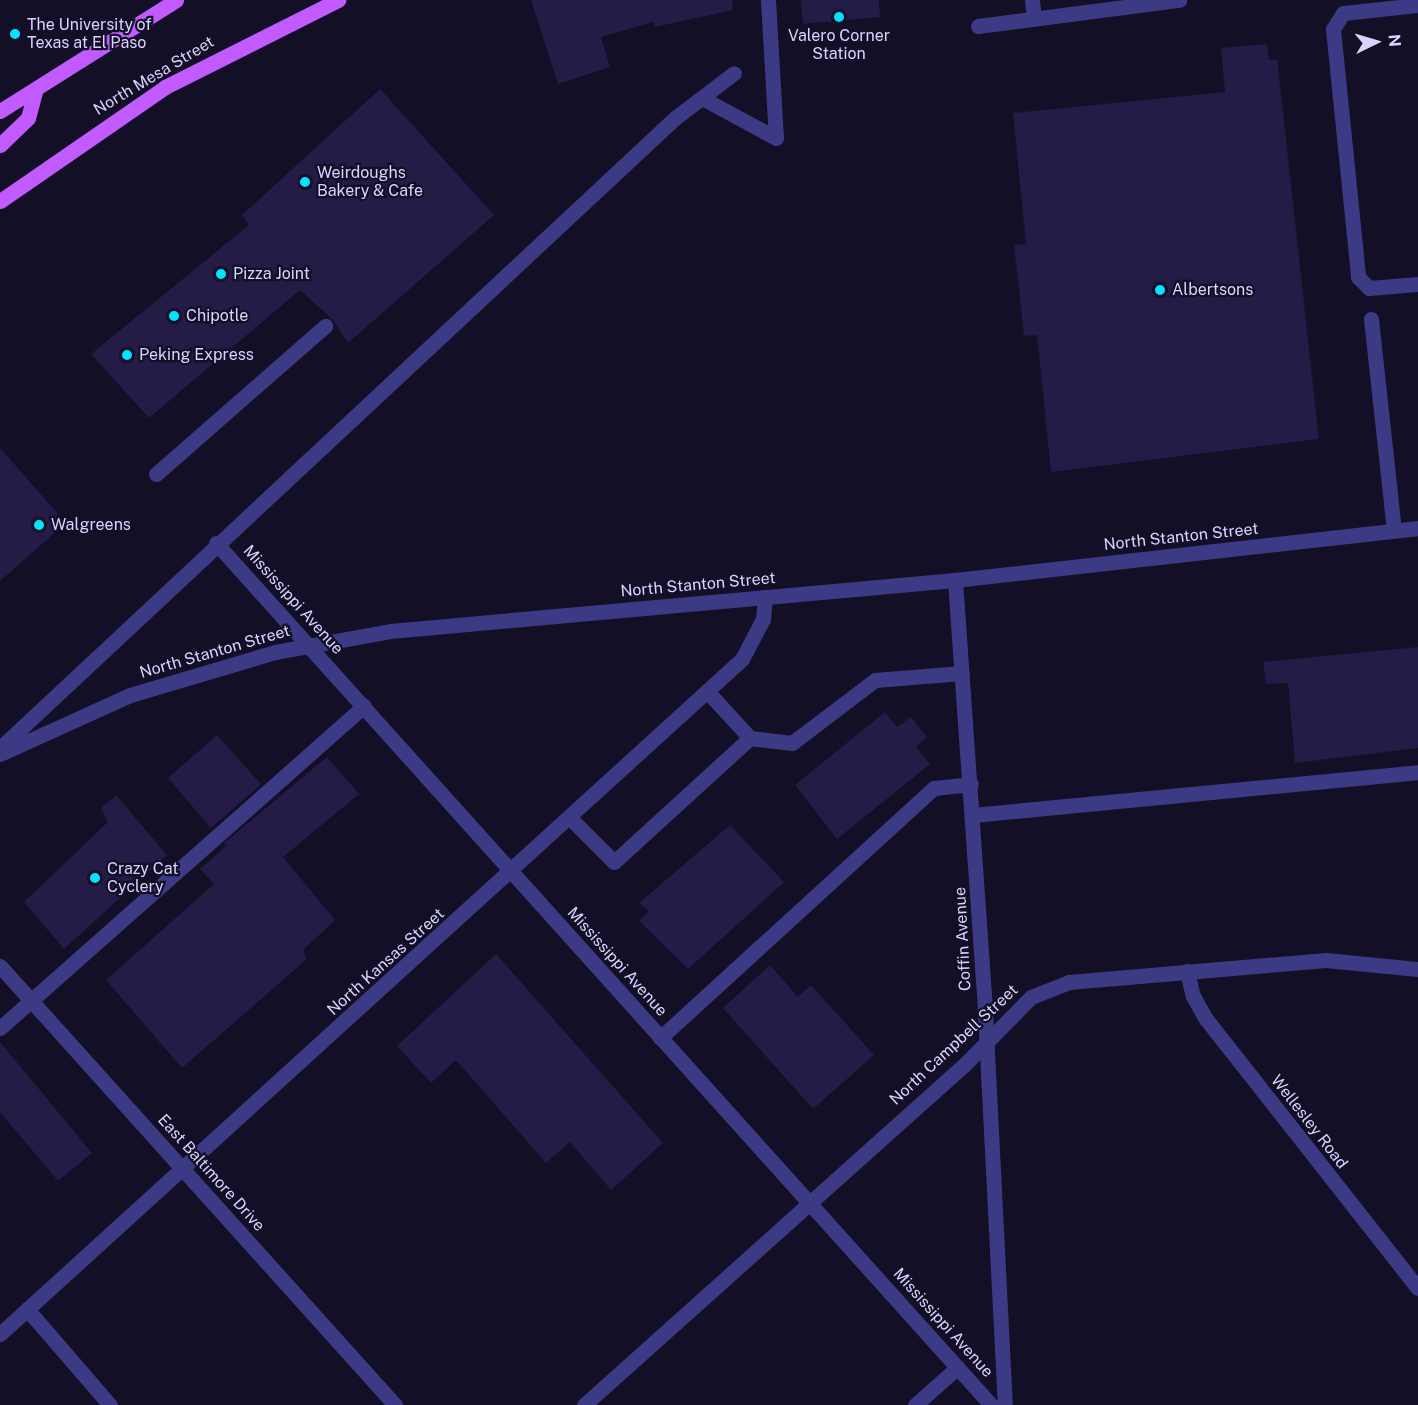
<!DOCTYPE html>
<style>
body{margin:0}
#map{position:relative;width:1418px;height:1405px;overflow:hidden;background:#130f26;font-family:"Public Sans",sans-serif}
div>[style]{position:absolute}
.building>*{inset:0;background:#241b47}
.minor>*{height:15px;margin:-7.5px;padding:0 7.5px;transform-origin:7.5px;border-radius:7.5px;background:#3d3a85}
.major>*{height:15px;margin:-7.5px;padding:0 7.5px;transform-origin:7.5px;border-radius:7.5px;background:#c25bff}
.dots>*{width:16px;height:16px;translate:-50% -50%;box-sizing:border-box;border:3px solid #130f26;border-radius:50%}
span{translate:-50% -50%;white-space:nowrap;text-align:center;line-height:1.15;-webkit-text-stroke:4.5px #130f26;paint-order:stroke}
.poi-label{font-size:16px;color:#d9d4ff}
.left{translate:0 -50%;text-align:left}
.street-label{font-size:16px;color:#d9d4ff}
.north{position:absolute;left:1346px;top:12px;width:60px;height:60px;-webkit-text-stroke:4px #130f26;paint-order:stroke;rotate:85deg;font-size:16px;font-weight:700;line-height:24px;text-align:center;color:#d9d4ff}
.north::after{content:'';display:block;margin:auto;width:21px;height:27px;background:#d9d4ff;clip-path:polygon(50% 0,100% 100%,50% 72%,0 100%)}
</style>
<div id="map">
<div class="building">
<div style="clip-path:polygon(531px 0,732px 0,733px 10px,655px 27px,653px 22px,601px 37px,610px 67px,558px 84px)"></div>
<div style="clip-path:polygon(801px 0,879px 0,880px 17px,803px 24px)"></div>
<div style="clip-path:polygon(1267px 44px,1269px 60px,1277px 59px,1319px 439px,1051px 472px,1037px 335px,1024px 336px,1014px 245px,1026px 244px,1013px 113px,1225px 92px,1221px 48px)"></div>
<div style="clip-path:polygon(380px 89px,494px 215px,348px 343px,332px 319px,300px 290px,149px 418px,91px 354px,249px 225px,242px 215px)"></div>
<div style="clip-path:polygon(0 448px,66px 523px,0 581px)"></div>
<div style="clip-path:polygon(1418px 647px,1418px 748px,1295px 763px,1288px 683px,1266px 684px,1263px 662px)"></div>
<div style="clip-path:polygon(885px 712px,897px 727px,911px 717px,927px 737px,916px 747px,930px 764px,837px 839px,795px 785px)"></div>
<div style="clip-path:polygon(217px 735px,261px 784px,211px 828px,168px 778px)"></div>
<div style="clip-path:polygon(327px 757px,359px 794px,283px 857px,335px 920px,303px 950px,307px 959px,182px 1068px,106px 980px,214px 884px,200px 869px,226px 846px,224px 843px)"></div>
<div style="clip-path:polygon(116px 795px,167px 855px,64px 949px,24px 902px,108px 822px,101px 808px)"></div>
<div style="clip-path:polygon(730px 825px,784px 882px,688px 969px,639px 921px,649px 911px,639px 903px)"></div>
<div style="clip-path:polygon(496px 954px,663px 1143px,611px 1190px,570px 1142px,546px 1163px,456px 1060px,431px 1083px,397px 1046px)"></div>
<div style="clip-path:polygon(770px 965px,798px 997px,811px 985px,874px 1055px,813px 1109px,723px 1008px)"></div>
<div style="clip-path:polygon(0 1042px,92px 1153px,58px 1181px,0 1112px)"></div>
</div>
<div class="minor">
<div style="left:768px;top:0;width:138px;rotate:86.7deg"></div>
<div style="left:1032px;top:0;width:19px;rotate:84deg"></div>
<div style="left:1418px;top:5px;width:75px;rotate:173.9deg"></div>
<div style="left:1343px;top:13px;width:19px;rotate:122deg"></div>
<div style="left:1333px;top:29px;width:249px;rotate:84.2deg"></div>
<div style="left:1358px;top:277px;width:16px;rotate:45deg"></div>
<div style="left:1369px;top:288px;width:49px;rotate:-4.7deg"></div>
<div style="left:978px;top:26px;width:203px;rotate:-7.4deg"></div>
<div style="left:702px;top:98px;width:84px;rotate:28.4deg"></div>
<div style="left:1371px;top:319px;width:213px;rotate:83.8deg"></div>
<div style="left:156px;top:474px;width:225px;rotate:-41.2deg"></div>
<div style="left:216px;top:543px;width:1159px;rotate:48.04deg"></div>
<div style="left:955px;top:580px;width:414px;rotate:86deg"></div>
<div style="left:984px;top:993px;width:413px;rotate:87.1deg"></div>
<div style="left:750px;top:738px;width:42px;rotate:6.8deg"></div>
<div style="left:792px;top:743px;width:104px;rotate:-37.2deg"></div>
<div style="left:875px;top:680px;width:87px;rotate:-4.6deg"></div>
<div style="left:0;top:748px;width:923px;rotate:-43.03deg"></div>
<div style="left:675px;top:118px;width:74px;rotate:-37.3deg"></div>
<div style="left:0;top:754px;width:143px;rotate:-24.4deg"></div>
<div style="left:130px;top:695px;width:151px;rotate:-16.5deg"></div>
<div style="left:275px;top:652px;width:117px;rotate:-10.3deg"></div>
<div style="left:390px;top:631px;width:567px;rotate:-5.16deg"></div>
<div style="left:955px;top:580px;width:466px;rotate:-6.4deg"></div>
<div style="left:973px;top:815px;width:447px;rotate:-5.5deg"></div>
<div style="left:570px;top:818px;width:62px;rotate:45deg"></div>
<div style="left:614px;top:862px;width:184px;rotate:-42.4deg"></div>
<div style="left:750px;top:738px;width:64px;rotate:-132.5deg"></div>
<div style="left:0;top:966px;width:591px;rotate:48.02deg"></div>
<div style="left:1187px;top:971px;width:26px;rotate:77deg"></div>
<div style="left:1193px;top:996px;width:26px;rotate:61deg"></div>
<div style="left:1206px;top:1019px;width:342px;rotate:51.8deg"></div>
<div style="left:0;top:1028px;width:486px;rotate:-41.5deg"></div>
<div style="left:660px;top:1038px;width:371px;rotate:-42.4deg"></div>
<div style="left:934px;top:788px;width:37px;rotate:-6deg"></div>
<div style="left:27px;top:1309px;width:127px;rotate:49.2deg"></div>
<div style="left:0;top:1334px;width:1003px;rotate:-42.29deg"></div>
<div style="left:742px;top:659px;width:45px;rotate:-62.3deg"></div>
<div style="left:763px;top:619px;width:22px;rotate:-85deg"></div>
<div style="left:584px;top:1405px;width:510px;rotate:-41.82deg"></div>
<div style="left:964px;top:1065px;width:95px;rotate:-45.4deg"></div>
<div style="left:1031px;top:997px;width:41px;rotate:-21.5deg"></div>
<div style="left:1069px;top:982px;width:258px;rotate:-4.9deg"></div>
<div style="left:1326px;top:960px;width:92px;rotate:5.6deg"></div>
<div style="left:915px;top:1405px;width:57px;rotate:-41.5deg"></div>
</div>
<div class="major">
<div style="left:0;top:111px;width:208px;rotate:-32.2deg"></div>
<div style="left:0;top:145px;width:39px;rotate:-44deg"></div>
<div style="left:28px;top:118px;width:28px;rotate:-75deg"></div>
<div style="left:0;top:201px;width:201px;rotate:-34.6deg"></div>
<div style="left:165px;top:87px;width:194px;rotate:-26.7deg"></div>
</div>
<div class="dots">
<div style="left:839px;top:17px;background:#00e5ff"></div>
<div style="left:15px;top:34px;background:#00e5ff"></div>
<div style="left:305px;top:182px;background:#00e5ff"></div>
<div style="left:221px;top:274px;background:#00e5ff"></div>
<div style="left:1160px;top:290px;background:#00e5ff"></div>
<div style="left:174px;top:316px;background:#00e5ff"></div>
<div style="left:127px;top:355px;background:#00e5ff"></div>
<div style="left:39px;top:525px;background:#00e5ff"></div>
<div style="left:95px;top:878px;background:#00e5ff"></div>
</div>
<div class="poi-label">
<span class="left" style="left:27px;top:34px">The University of<br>Texas at El Paso</span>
<span style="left:839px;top:45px">Valero Corner<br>Station</span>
<span class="left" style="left:317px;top:182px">Weirdoughs<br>Bakery &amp; Cafe</span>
<span class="left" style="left:233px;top:274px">Pizza Joint</span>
<span class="left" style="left:1172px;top:290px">Albertsons</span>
<span class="left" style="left:186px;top:316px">Chipotle</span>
<span class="left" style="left:139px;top:355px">Peking Express</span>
<span class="left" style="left:51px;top:525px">Walgreens</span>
<span class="left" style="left:107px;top:878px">Crazy Cat<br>Cyclery</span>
</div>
<div class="street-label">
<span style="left:154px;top:76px;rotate:-31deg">North Mesa Street</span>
<span style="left:1181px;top:537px;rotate:-6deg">North Stanton Street</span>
<span style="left:698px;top:585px;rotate:-5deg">North Stanton Street</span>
<span style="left:293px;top:600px;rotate:48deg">Mississippi Avenue</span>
<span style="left:215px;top:652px;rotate:-16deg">North Stanton Street</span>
<span style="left:963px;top:939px;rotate:-93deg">Coffin Avenue</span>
<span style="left:386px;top:962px;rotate:-42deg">North Kansas Street</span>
<span style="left:617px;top:962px;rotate:48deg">Mississippi Avenue</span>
<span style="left:954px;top:1045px;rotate:-43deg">North Campbell Street</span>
<span style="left:1309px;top:1122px;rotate:52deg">Wellesley Road</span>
<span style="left:211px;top:1173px;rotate:48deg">East Baltimore Drive</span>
<span style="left:943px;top:1323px;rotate:48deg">Mississippi Avenue</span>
</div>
<div class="north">N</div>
</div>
